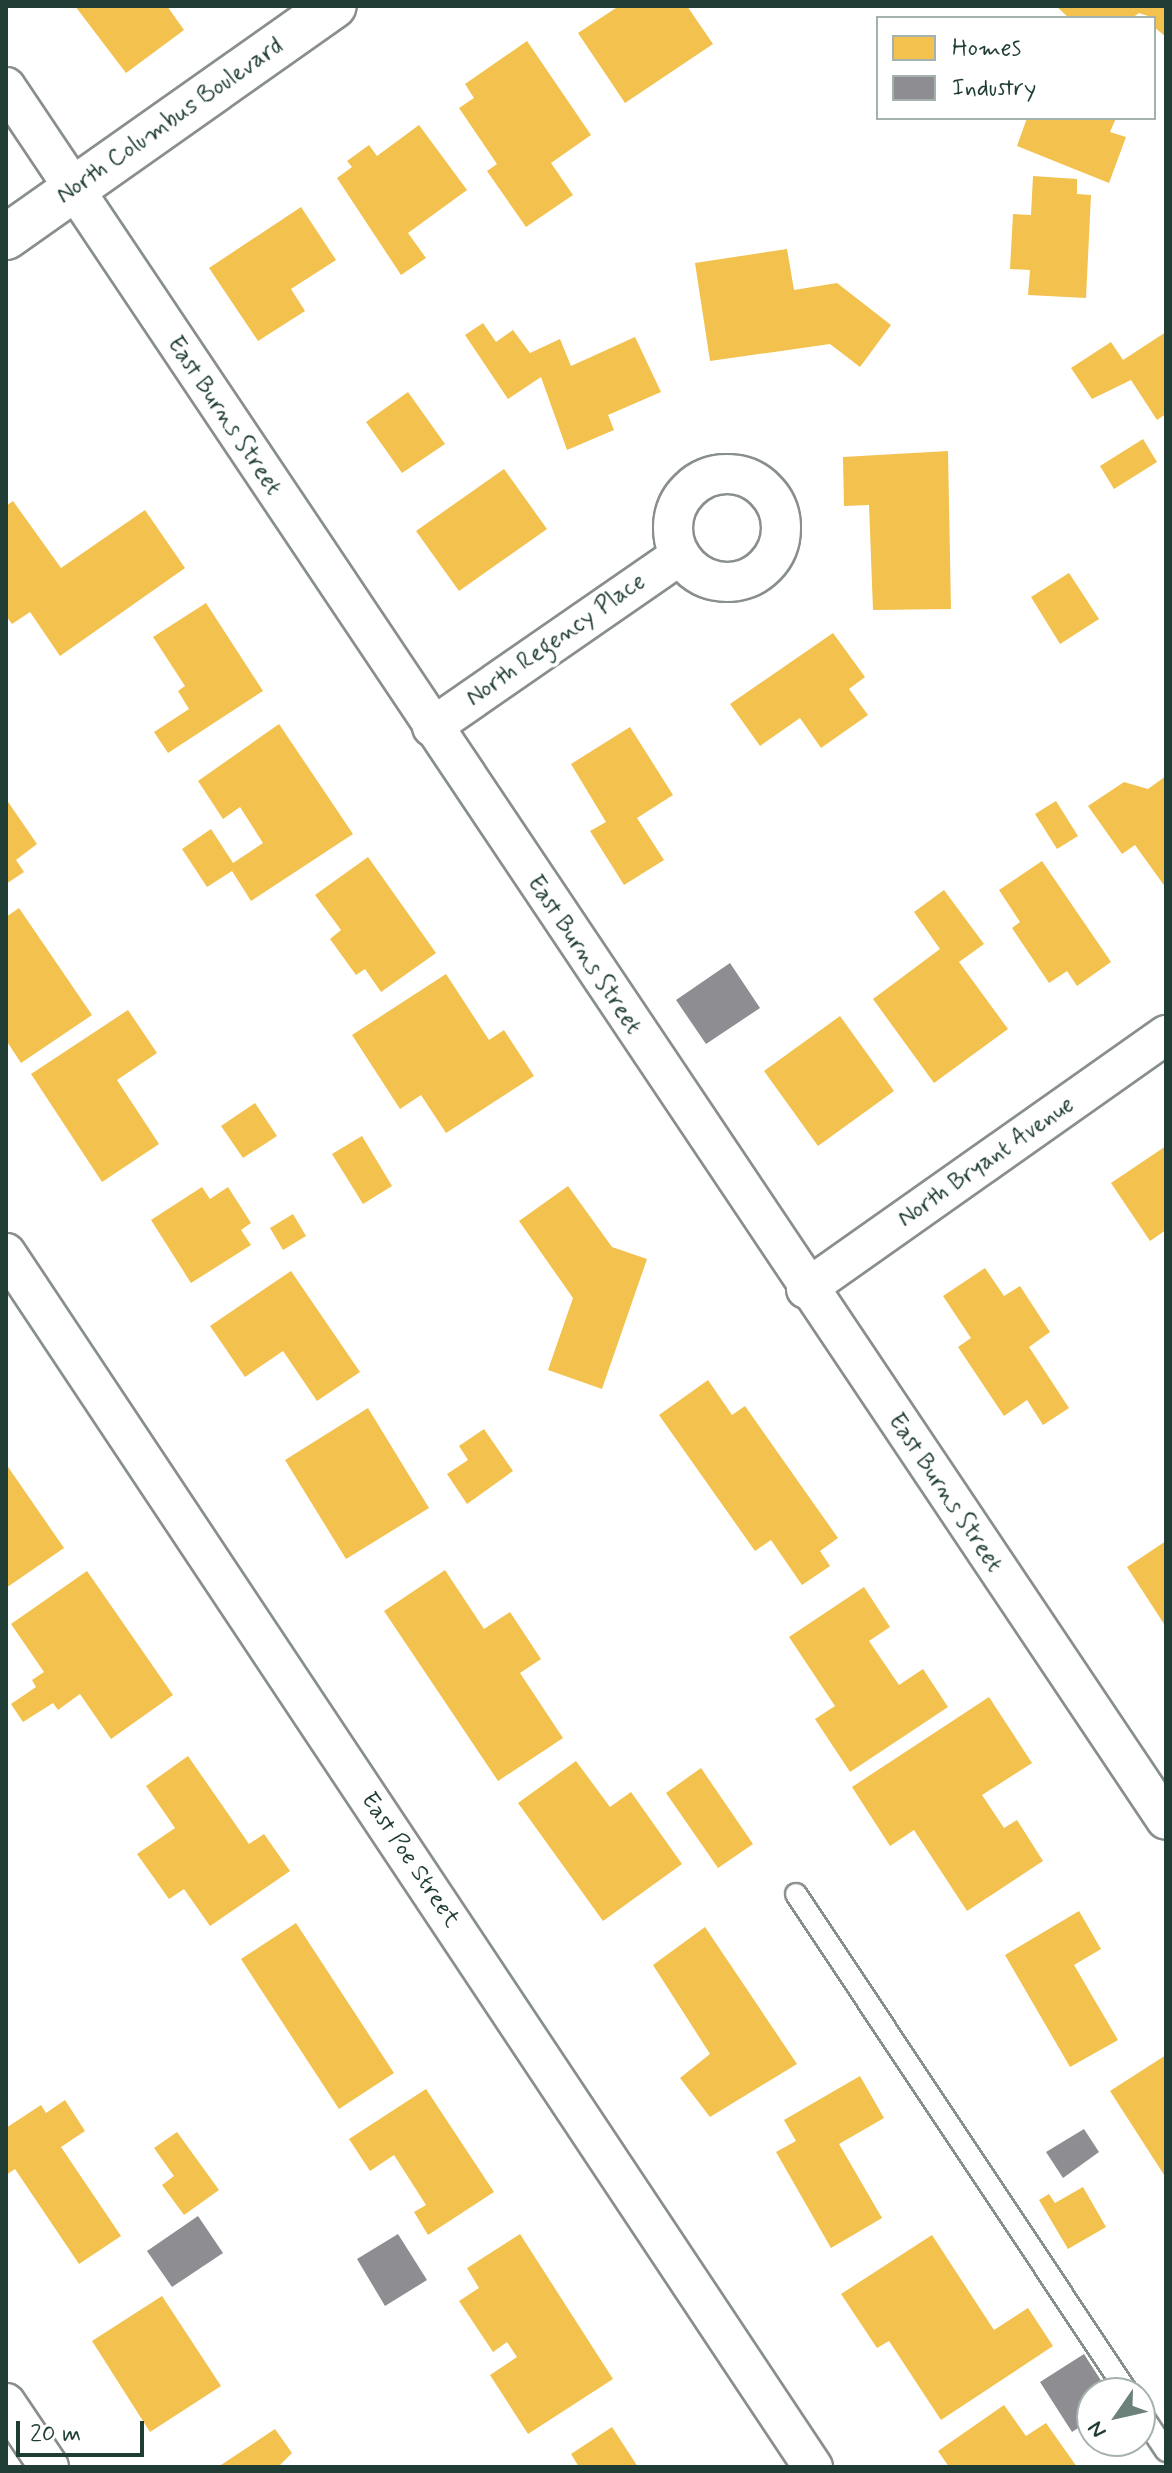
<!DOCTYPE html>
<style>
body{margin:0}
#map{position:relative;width:1172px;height:2473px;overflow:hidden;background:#fff;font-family:Mynerve,sans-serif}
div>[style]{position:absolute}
.homes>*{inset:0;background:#f2c14e}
.industry>*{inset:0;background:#8d8d92}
.roads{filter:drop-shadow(2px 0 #898f8d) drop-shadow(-2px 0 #898f8d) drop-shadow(0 2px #898f8d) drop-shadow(0 -2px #898f8d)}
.lane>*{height:20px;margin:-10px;padding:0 10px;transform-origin:10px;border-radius:10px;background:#fff}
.street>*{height:38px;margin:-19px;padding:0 19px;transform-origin:19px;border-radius:19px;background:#fff}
.street>.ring{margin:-19px;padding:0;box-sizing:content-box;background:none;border:38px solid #fff;border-radius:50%}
.secondary>*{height:44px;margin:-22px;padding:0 22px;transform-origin:22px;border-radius:22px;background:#fff}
span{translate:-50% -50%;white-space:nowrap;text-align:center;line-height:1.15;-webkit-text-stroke:8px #fff;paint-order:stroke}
.street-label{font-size:24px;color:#1f3d34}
.frame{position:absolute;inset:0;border:8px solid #1f3d34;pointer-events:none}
.legend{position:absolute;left:876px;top:16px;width:280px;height:104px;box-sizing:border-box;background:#fff;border:2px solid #a5b1ae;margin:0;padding:10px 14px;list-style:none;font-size:24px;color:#1f3d34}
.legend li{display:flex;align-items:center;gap:16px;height:40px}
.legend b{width:40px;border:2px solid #a5b1ae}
.north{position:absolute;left:1076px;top:2377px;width:80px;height:80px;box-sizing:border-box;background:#fff;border:2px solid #a5b1ae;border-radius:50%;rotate:236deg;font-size:22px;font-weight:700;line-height:32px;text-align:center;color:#1f3d34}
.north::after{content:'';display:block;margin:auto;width:28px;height:36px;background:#6d817b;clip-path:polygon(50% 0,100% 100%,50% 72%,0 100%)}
.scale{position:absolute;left:16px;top:2421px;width:128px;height:36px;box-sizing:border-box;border:4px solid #1f3d34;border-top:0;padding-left:10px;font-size:24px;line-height:28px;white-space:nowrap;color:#1f3d34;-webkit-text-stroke:6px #fff;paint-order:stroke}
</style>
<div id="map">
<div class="homes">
<div style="clip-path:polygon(75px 6px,167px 6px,184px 30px,126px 73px)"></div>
<div style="clip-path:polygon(619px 6px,687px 6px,713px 44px,625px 103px,578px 33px)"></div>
<div style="clip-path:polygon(1056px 6px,1166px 6px,1166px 37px,1154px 27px,1154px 18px,1139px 13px,1132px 18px,1069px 18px)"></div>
<div style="clip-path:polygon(527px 41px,591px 135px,551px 163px,573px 195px,526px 227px,487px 171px,497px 164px,459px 108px,474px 98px,465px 84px)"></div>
<div style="clip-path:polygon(1027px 118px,1116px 118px,1110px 132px,1126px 137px,1109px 183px,1017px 146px)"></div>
<div style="clip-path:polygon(419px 125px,467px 190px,408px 233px,426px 258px,401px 275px,337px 178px,352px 167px,347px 161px,369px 145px,377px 156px)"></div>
<div style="clip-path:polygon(1033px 176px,1077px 179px,1077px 194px,1091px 195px,1086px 298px,1028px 295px,1030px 270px,1010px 269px,1013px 214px,1031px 215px)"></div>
<div style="clip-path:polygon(301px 207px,336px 260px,291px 289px,305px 311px,258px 341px,209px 268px)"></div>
<div style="clip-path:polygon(787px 249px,794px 290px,837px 283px,891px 325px,860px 367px,830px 344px,710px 361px,695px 263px)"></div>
<div style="clip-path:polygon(483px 323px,496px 342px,513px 330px,530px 353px,560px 339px,571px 366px,635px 337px,661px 392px,608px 415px,614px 430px,567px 450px,541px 377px,508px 399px,465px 335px)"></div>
<div style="clip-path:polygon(1166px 332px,1166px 414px,1157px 420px,1131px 380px,1092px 399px,1071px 368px,1111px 342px,1123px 360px)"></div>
<div style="clip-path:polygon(408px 392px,445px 444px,402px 473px,366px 422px)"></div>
<div style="clip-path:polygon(1143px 439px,1157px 462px,1114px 489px,1100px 466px)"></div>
<div style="clip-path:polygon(948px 451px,951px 609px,873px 610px,869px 505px,844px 506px,843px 457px)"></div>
<div style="clip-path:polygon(504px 469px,547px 529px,459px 591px,416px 531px)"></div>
<div style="clip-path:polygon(13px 501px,61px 568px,145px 510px,185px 568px,60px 656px,30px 612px,12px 624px,6px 616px,6px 506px)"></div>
<div style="clip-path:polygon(1069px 573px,1099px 619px,1060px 644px,1031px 597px)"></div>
<div style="clip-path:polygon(206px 603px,263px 691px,168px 753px,154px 732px,189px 709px,178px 691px,185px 686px,153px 637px)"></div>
<div style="clip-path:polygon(833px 633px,865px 677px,849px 689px,868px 715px,821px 748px,800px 718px,760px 746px,730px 704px)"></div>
<div style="clip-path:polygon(279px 724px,353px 834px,251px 901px,232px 871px,207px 887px,182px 849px,211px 829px,233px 863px,263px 843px,240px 807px,223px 819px,198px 781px)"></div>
<div style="clip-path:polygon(630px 727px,673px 795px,637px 818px,664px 860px,624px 885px,590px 831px,606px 822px,571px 764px)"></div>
<div style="clip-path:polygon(1166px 776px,1166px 888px,1135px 845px,1122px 854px,1088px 806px,1124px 782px,1148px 789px)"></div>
<div style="clip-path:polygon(6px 799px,37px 844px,16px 860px,24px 872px,6px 884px)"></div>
<div style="clip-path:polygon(1056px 801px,1078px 836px,1057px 849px,1035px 814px)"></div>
<div style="clip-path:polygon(368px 857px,436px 953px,381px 992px,365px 969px,356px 975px,330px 939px,341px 930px,315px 895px)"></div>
<div style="clip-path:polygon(1042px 861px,1111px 962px,1077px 986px,1067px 971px,1049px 983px,1012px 928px,1020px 922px,999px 890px)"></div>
<div style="clip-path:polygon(944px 890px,984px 944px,959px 962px,1008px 1029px,934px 1083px,873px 999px,940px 949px,914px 912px)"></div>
<div style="clip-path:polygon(19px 908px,92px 1015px,21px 1063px,6px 1040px,6px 917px)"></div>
<div style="clip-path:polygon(446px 974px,489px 1040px,504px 1030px,534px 1076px,446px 1133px,421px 1095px,400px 1109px,352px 1035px)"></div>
<div style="clip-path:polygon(128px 1010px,157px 1053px,117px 1080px,159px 1144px,102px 1182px,31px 1074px)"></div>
<div style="clip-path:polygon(840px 1016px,894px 1091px,818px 1146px,764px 1071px)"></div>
<div style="clip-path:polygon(255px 1103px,277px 1136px,243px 1158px,221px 1126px)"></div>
<div style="clip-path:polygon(362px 1136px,392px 1186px,363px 1204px,332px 1154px)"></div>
<div style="clip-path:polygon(1166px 1146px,1166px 1230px,1150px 1241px,1111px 1183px)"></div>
<div style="clip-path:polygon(568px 1186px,612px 1247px,647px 1259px,602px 1389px,548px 1370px,573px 1298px,519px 1221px)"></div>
<div style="clip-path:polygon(202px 1187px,210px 1199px,228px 1187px,251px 1223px,241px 1230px,251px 1245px,191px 1283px,151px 1220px)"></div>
<div style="clip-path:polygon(293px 1214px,306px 1236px,283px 1250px,270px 1228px)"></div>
<div style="clip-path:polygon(985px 1268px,1004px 1296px,1020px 1286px,1050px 1332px,1029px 1347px,1069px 1408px,1043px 1425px,1027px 1400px,1004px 1416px,958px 1347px,971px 1338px,943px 1296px)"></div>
<div style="clip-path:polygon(291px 1271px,360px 1372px,317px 1401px,283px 1351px,245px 1377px,210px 1326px)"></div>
<div style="clip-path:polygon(708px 1380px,732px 1415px,745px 1406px,838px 1538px,820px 1551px,830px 1566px,802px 1585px,771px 1540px,755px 1551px,659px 1415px)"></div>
<div style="clip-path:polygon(368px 1408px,429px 1508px,346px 1559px,285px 1460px)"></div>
<div style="clip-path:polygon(484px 1429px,513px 1471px,467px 1504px,447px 1474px,468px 1460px,459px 1446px)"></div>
<div style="clip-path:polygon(6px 1464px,64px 1548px,6px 1588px)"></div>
<div style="clip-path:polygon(1166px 1541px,1166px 1627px,1127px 1567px)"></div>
<div style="clip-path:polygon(445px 1570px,484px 1629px,510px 1612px,541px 1659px,520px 1673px,563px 1738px,498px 1781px,384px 1611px)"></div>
<div style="clip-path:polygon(87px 1571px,173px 1695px,111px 1739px,80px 1694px,58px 1710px,53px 1703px,23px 1722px,11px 1704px,36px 1687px,32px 1680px,44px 1672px,11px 1624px)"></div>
<div style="clip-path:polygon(864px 1587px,890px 1627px,869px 1641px,899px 1685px,923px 1669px,948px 1707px,850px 1772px,815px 1719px,835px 1706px,789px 1637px)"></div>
<div style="clip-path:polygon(989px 1697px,1032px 1763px,982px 1795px,1004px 1828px,1017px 1820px,1043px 1861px,967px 1911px,914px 1830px,890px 1846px,852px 1787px)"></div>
<div style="clip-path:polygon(188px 1756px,249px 1844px,264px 1834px,290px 1871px,210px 1926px,184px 1889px,169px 1899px,137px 1854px,175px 1828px,146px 1786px)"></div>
<div style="clip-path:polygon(576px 1761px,610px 1807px,631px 1792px,682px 1864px,603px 1921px,518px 1803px)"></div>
<div style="clip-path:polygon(701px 1768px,753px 1844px,718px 1868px,666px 1793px)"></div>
<div style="clip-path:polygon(1079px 1911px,1101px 1949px,1074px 1965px,1118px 2040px,1070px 2067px,1005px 1955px)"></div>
<div style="clip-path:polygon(296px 1923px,394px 2073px,339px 2109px,241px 1959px)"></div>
<div style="clip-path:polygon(705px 1927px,797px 2064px,710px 2117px,680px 2078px,710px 2054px,653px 1965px)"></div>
<div style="clip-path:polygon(1166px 2055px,1166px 2178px,1110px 2091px)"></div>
<div style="clip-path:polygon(860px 2076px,884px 2118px,839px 2144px,882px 2218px,831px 2248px,776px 2152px,796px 2141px,784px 2120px)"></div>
<div style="clip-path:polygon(426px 2089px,494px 2192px,428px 2235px,414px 2212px,426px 2205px,394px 2155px,370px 2171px,349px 2139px)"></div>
<div style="clip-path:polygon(65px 2100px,85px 2131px,61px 2147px,121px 2236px,79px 2264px,15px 2169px,6px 2175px,6px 2128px,41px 2105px,46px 2113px)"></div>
<div style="clip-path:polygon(177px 2132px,219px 2190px,184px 2215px,162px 2185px,174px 2176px,154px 2148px)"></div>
<div style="clip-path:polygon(1083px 2187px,1106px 2227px,1068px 2249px,1039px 2200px,1049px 2194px,1055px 2203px)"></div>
<div style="clip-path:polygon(520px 2234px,613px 2379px,528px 2434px,490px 2375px,517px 2357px,507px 2342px,493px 2352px,459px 2301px,479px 2288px,467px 2268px)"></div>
<div style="clip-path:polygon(932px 2235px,994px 2330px,1028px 2308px,1053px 2346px,941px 2420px,889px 2341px,877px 2348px,841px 2294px)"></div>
<div style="clip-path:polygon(162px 2296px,221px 2386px,150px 2432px,92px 2341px)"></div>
<div style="clip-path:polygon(1004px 2405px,1026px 2436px,1046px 2423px,1077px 2467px,949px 2467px,938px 2451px)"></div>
<div style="clip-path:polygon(612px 2427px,638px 2467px,579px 2467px,571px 2454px)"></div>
<div style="clip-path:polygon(275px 2429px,292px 2453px,278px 2467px,218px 2467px)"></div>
</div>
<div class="industry">
<div style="clip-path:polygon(730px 963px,760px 1008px,706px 1044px,676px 1000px)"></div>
<div style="clip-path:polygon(1084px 2129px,1099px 2152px,1063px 2178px,1046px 2152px)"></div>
<div style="clip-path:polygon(198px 2216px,223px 2253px,172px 2287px,147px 2251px)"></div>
<div style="clip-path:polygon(398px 2234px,427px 2280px,385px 2306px,357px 2259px)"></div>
<div style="clip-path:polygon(1084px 2354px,1109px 2393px,1092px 2393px,1092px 2419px,1072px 2432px,1040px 2382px)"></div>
</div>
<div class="roads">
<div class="lane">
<div style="left:796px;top:1894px;width:599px;rotate:56.36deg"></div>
<div style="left:1140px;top:2412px;width:47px;rotate:56.3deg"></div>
</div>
<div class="street">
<div style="left:6px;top:87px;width:2085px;rotate:56.2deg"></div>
<div class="ring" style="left:673px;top:474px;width:70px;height:70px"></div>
<div style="left:432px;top:727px;width:302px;rotate:-34.7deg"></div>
<div style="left:6px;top:1253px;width:1458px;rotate:56.39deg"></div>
<div style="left:806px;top:1289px;width:441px;rotate:-35.2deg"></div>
<div style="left:6px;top:2403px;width:77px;rotate:56.1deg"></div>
</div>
<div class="secondary">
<div style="left:6px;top:237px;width:401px;rotate:-35.2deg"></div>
</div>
</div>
<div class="street-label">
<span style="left:170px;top:121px;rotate:-35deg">North Columbus Boulevard</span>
<span style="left:224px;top:416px;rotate:56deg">East Burns Street</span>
<span style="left:556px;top:640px;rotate:-35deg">North Regency Place</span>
<span style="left:584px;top:955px;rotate:56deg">East Burns Street</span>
<span style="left:986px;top:1162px;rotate:-35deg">North Bryant Avenue</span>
<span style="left:945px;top:1493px;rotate:56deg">East Burns Street</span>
<span style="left:410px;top:1860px;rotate:56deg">East Poe Street</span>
</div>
<div class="frame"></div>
<ul class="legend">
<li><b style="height:22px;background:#f2c14e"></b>Homes</li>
<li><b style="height:22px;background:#8d8d92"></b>Industry</li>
</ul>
<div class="north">N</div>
<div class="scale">20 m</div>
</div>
